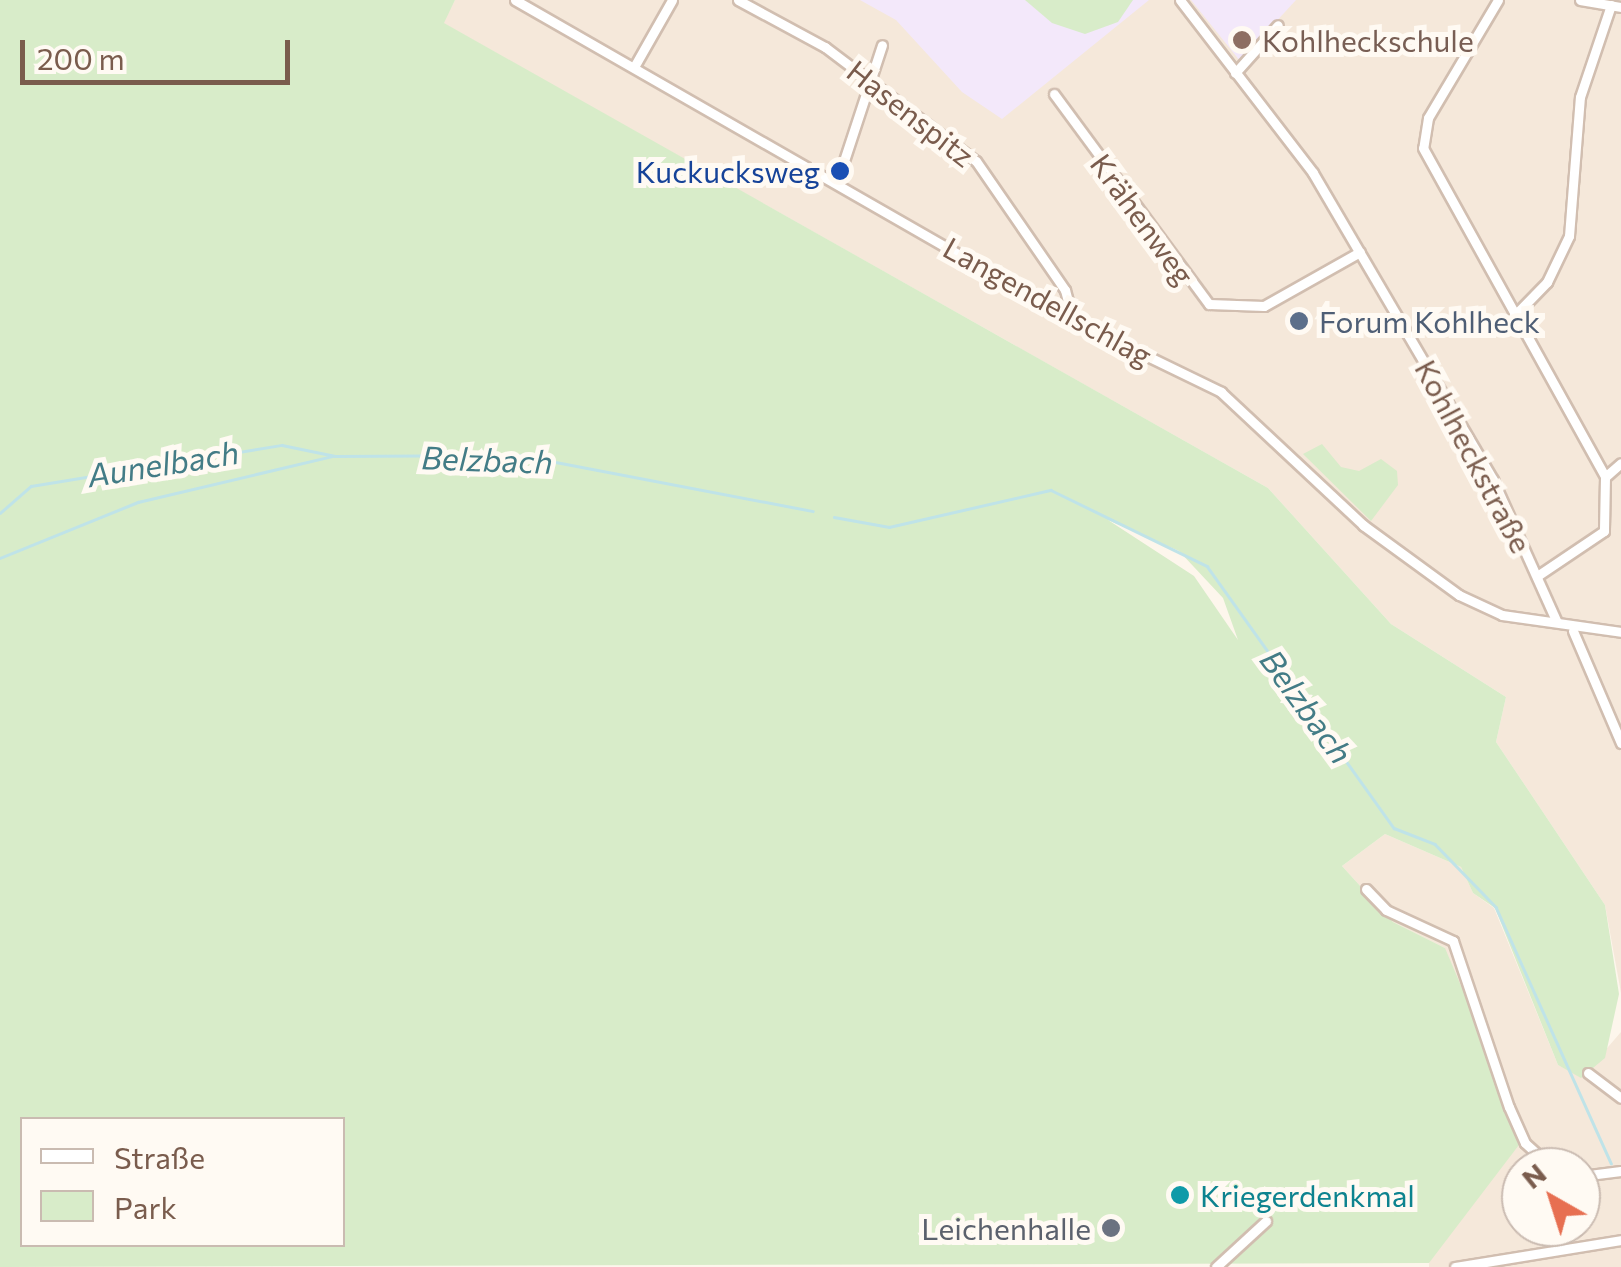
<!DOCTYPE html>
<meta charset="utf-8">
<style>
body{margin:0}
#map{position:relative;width:1621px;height:1267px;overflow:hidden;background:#fdf6ec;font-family:Commissioner,sans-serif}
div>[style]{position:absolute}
.residential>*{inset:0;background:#f5e8da}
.education>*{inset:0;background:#f3e8fa}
.green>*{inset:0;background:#d8ecc9}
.stream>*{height:2.5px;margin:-1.25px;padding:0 1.25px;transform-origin:1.25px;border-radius:1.25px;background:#bfe3e8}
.roads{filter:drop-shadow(2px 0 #d1beb0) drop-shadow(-2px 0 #d1beb0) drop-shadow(0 2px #d1beb0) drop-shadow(0 -2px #d1beb0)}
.street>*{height:9px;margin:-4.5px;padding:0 4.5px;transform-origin:4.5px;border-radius:4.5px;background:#fff}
.dots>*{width:28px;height:28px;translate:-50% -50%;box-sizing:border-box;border:5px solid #fffaf3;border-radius:50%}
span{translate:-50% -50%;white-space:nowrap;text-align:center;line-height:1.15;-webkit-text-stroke:10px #fffaf3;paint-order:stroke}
.education-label{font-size:30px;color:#785e54}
.left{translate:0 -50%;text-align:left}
.street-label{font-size:30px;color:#7a5c4d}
.transit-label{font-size:30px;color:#164399}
.right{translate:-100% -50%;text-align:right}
.service-label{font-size:30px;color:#4e5e75}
.culture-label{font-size:30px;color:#0d838f}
.worship-label{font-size:30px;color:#5b616d}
.water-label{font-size:32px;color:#437c86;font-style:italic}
.legend{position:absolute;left:20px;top:1117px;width:325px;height:130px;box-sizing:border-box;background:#fffaf3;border:2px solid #cabbb1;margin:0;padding:12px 18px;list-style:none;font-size:30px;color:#7a5c4d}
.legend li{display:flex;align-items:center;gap:20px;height:50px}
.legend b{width:50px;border:2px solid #cabbb1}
.north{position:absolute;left:1501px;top:1147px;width:100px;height:100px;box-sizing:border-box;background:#fffaf3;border:2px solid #cabbb1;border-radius:50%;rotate:321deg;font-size:28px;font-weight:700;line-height:40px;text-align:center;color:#7a5c4d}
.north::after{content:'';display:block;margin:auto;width:35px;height:45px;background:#e76f51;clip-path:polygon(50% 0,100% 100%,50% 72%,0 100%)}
.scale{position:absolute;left:20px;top:40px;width:270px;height:45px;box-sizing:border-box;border:5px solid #7a5c4d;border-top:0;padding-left:12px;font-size:30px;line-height:35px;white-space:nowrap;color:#7a5c4d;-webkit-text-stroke:8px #fffaf3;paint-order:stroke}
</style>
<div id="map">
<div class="residential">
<div style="clip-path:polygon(455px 0,1621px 0,1621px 993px,1605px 905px,1496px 742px,1506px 697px,1391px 624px,1268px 488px,443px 23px)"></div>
<div style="clip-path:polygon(evenodd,1385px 834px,1461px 867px,1473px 893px,1494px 908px,1558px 1065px,1582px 1077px,1621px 1032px,1621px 1267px,1429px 1267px,1445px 948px,1393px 922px,1342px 866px,1385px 834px,1521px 1167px,1581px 1167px,1581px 1227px,1521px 1227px,1521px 1167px)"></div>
</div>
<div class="education">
<div style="clip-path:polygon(860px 0,1149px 0,1002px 119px,962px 92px,896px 20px)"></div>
<div style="clip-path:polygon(1191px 0,1296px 0,1240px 61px)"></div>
</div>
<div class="green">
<div style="clip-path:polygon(evenodd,0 0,455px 0,444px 23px,1268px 488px,1391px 624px,1506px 697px,1496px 742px,1605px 905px,1619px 994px,1605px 1058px,1581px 1078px,1558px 1065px,1495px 908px,1473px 893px,1461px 867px,1385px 834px,1342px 866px,1393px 922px,1445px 948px,1525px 1137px,1429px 1263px,0 1267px,0 0,1108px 520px,1179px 551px,1223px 598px,1238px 640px,1194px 576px,1108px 520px,0 0,22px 1120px,342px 1120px,342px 1244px,22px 1244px,22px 1120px)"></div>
<div style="clip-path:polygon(1025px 0,1133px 0,1118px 22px,1085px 34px,1052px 23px)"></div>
<div style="clip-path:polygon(1322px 444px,1341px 467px,1359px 471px,1381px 459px,1397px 471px,1398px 485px,1371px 521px,1303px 454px)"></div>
</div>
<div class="stream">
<div style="left:0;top:513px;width:41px;rotate:-41.1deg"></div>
<div style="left:31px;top:486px;width:254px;rotate:-9.3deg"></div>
<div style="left:282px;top:445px;width:54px;rotate:11.7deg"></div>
<div style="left:335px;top:456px;width:184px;rotate:-0.3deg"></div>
<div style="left:519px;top:455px;width:299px;rotate:10.8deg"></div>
<div style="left:834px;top:517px;width:56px;rotate:10.3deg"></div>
<div style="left:889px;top:527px;width:166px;rotate:-12.9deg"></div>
<div style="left:1051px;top:490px;width:174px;rotate:26deg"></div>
<div style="left:1207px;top:566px;width:322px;rotate:54.5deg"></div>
<div style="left:1394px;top:828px;width:44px;rotate:21.3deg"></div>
<div style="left:1435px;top:844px;width:88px;rotate:45.9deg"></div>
<div style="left:1496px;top:907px;width:281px;rotate:65.8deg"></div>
<div style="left:0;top:558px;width:149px;rotate:-22.1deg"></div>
<div style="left:138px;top:502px;width:199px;rotate:-13.3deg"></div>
</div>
<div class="roads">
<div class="street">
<div style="left:515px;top:0;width:643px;rotate:29.83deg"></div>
<div style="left:1073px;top:320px;width:165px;rotate:25.9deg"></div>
<div style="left:1221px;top:392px;width:195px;rotate:43.1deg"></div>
<div style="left:1363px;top:525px;width:119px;rotate:36.1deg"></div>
<div style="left:1459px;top:595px;width:47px;rotate:24.9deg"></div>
<div style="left:1502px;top:615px;width:120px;rotate:8.1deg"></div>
<div style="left:738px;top:0;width:99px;rotate:28.4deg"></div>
<div style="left:825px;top:47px;width:189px;rotate:37.1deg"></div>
<div style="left:976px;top:161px;width:157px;rotate:55.4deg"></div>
<div style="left:1065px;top:290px;width:31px;rotate:75deg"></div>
<div style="left:1180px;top:0;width:218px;rotate:52.4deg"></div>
<div style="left:1313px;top:173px;width:356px;rotate:59.6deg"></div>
<div style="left:1493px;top:480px;width:154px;rotate:65.8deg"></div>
<div style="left:1498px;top:0;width:137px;rotate:120.7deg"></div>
<div style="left:1428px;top:118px;width:30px;rotate:99deg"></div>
<div style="left:1423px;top:148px;width:376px;rotate:61deg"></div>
<div style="left:1605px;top:477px;width:54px;rotate:91.1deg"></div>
<div style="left:1604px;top:531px;width:81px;rotate:146.1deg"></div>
<div style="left:1580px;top:0;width:42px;rotate:9.7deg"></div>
<div style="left:634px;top:67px;width:77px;rotate:-60.4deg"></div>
<div style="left:1235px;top:73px;width:64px;rotate:-48.1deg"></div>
<div style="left:1054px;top:94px;width:261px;rotate:53.6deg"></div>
<div style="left:1209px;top:304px;width:55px;rotate:2.1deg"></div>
<div style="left:1264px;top:306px;width:110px;rotate:-29.4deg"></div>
<div style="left:837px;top:182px;width:144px;rotate:-71.8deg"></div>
<div style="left:1513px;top:317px;width:49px;rotate:-45.8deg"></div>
<div style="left:1547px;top:282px;width:51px;rotate:-64.4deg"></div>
<div style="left:1569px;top:236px;width:139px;rotate:-85.5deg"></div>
<div style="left:1580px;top:97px;width:97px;rotate:-71.4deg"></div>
<div style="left:1605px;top:477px;width:21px;rotate:-41deg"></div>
<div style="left:1573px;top:631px;width:122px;rotate:66.8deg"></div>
<div style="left:1366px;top:889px;width:29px;rotate:46deg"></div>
<div style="left:1386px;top:910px;width:74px;rotate:24.8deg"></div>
<div style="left:1453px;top:941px;width:175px;rotate:71.4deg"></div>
<div style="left:1509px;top:1107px;width:39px;rotate:66deg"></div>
<div style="left:1525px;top:1143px;width:36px;rotate:42deg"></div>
<div style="left:1588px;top:1073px;width:41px;rotate:37.1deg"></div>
<div style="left:1581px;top:1176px;width:40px;rotate:-7.1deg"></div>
<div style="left:1216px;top:1267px;width:68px;rotate:-42.6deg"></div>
<div style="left:1455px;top:1267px;width:168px;rotate:-9.2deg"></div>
</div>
</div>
<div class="dots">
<div style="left:1242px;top:40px;background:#8d6e63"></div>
<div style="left:840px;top:171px;background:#1a4fb4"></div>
<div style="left:1299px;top:321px;background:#5c6f8a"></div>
<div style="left:1180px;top:1195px;background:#0f9aa8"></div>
<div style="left:1111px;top:1228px;background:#6b7280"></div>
</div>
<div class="education-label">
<span class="left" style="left:1262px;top:40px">Kohlheckschule</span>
</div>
<div class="street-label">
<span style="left:911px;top:113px;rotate:38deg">Hasenspitz</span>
<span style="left:1143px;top:219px;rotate:54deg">Krähenweg</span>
<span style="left:1048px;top:301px;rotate:29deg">Langendellschlag</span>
<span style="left:1474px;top:456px;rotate:62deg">Kohlheckstraße</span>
</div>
<div class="transit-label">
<span class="right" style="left:820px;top:171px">Kuckucksweg</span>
</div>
<div class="service-label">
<span class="left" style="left:1319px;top:321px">Forum Kohlheck</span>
</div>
<div class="culture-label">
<span class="left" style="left:1200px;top:1195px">Kriegerdenkmal</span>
</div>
<div class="worship-label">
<span class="right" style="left:1091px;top:1228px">Leichenhalle</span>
</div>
<div class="water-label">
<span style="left:487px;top:459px;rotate:2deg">Belzbach</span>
<span style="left:163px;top:463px;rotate:-9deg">Aunelbach</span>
<span style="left:1307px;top:706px;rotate:54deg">Belzbach</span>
</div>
<ul class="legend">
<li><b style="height:12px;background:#fff"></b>Straße</li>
<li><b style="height:28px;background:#d8ecc9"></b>Park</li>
</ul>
<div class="north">N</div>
<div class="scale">200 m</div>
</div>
